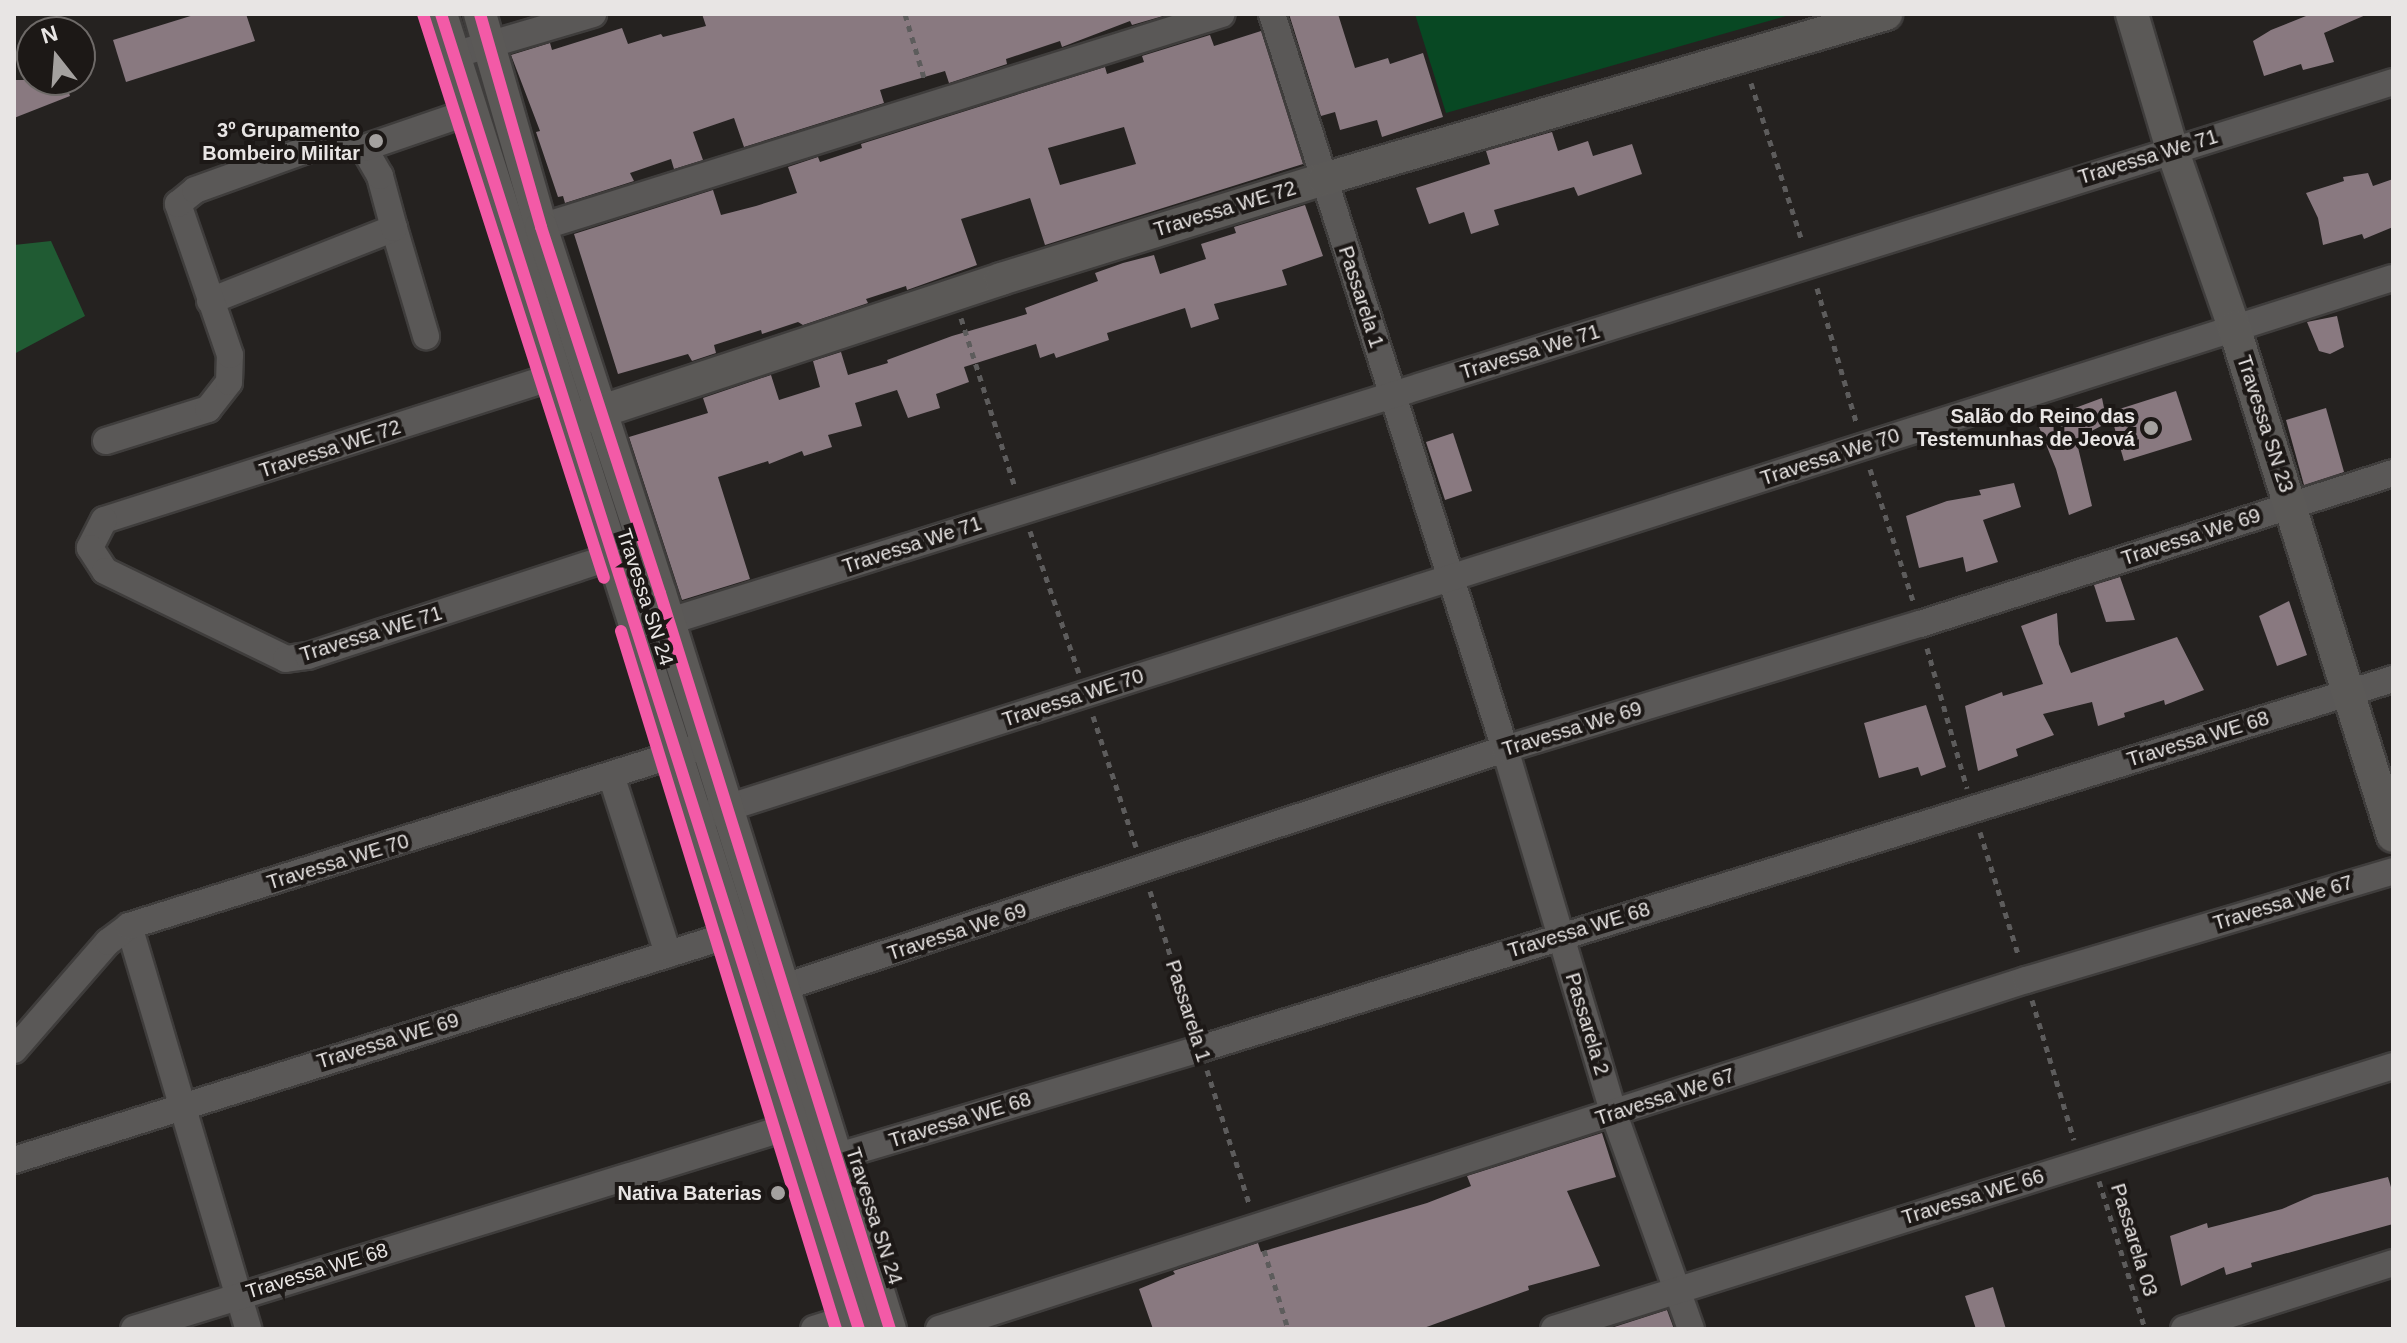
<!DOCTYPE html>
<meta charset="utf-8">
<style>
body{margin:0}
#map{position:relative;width:2407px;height:1343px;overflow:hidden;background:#252220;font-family:Helvetica,sans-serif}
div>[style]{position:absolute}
.green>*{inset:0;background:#084823}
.forest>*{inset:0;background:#205b33}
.building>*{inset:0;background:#897980}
.path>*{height:5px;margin-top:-2.5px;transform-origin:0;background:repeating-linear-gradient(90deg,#5d5c5c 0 6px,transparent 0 12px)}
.roads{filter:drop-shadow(2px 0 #3f3d3c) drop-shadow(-2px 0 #3f3d3c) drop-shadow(0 2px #3f3d3c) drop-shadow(0 -2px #3f3d3c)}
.minor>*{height:26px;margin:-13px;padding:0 13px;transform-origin:13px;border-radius:13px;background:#5a5857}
.major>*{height:32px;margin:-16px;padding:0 16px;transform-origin:16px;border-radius:16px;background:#5b5957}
.cycleway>*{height:12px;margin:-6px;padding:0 6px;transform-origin:6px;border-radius:6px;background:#f35aa7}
.dots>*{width:22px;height:22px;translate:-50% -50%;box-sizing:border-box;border:4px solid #1c1816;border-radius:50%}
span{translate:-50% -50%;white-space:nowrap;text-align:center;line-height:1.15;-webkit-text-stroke:8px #1c1816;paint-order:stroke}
.poi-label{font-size:20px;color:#e8e5e4;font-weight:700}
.right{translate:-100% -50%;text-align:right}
.street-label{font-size:20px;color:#e8e5e4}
.frame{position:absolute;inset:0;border:16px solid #e8e5e4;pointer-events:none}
.north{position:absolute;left:16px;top:16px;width:80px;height:80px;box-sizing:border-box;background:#1c1816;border:2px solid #6e6a68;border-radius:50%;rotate:343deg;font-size:22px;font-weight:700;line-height:32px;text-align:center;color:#e8e5e4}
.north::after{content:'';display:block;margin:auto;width:28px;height:36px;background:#a4a19f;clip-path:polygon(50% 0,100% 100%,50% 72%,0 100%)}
</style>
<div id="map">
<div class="green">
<div style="clip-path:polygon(1415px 14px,1793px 14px,1446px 113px)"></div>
</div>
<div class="forest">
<div style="clip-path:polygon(51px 241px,85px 316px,14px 354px,14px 245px)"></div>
</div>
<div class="building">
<div style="clip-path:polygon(197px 14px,246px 14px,255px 41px,126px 82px,113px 40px)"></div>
<div style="clip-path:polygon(702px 14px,1163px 14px,1163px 16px,1132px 25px,1130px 21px,1062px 47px,1060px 41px,1006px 59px,1007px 64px,949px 83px,945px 71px,880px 90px,884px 103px,744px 147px,734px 118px,693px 132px,703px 160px,674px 169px,671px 159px,630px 173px,634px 181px,565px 203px,563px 196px,558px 197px,536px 132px,540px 131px,511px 55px,550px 43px,552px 50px,622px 28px,628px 44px,661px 34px,663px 37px,706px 26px)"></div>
<div style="clip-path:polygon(1289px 14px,1338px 14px,1355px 68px,1388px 58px,1390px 64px,1423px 53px,1443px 117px,1382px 137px,1377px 120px,1340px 130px,1335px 112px,1321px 116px)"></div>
<div style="clip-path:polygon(2311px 14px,2368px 14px,2324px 33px,2334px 62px,2303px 70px,2301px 64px,2264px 76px,2253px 41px,2271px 30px)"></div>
<div style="clip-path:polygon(evenodd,1261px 31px,1303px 164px,1045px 245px,1030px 198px,961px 219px,977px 265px,907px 290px,906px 286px,866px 299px,868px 303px,803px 325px,798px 322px,762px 334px,761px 330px,714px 345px,716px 353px,692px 361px,688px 354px,618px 374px,574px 234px,713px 190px,721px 215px,756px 206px,797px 193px,788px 167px,818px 157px,820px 162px,862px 148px,861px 144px,1105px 67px,1107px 74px,1144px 62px,1142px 56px,1210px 35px,1214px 46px,1261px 31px,1124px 127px,1136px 164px,1060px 185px,1048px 148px,1124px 127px)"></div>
<div style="clip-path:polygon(14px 80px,65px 80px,70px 96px,14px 118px)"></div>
<div style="clip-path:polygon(1552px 132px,1558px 151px,1588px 141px,1593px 156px,1632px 144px,1642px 174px,1578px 196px,1574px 187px,1494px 210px,1499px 225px,1471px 234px,1464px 212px,1429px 224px,1416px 188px,1490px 164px,1486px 151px)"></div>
<div style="clip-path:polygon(2368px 173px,2373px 186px,2393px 179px,2393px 227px,2364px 239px,2362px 234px,2323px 245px,2318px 218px,2306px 193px,2344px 181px,2343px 177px)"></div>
<div style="clip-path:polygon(1305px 205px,1323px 256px,1282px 270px,1287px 285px,1214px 304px,1219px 319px,1191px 328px,1185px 308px,1107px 333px,1109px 340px,1056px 358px,1054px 353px,1040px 358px,1036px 344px,964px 367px,969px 382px,936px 394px,940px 408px,908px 418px,897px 390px,855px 403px,862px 426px,828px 435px,832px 447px,804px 456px,802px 451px,769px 464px,768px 461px,718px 477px,750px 579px,682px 600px,629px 437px,708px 413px,703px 398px,771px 375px,779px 400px,820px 387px,813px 361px,841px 352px,848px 375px,888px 363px,887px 360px,952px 336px,1027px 314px,1025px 308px,1098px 281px,1095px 273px,1123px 263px,1154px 255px,1160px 274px,1206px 259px,1201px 244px,1236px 233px,1234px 227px)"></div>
<div style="clip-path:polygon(2337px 316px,2344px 347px,2330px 354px,2319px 351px,2307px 322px)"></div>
<div style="clip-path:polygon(2176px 391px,2192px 440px,2124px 461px,2110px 412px)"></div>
<div style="clip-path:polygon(2102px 398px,2107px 423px,2076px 439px,2092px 506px,2069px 515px,2056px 469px,2039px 427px,2077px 414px,2075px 408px)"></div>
<div style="clip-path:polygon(2326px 408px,2344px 472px,2304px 485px,2286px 420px)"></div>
<div style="clip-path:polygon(1453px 433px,1472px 491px,1445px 500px,1426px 442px)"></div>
<div style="clip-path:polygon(2014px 483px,2021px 507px,1983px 520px,1998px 562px,1966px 572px,1963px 557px,1919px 568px,1906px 516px,1947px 501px,1981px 495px,1979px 490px)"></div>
<div style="clip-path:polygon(2120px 577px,2135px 620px,2106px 622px,2094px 585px)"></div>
<div style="clip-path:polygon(2289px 601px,2307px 655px,2277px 666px,2259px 616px)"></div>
<div style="clip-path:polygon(2057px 613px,2059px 644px,2071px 673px,2177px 637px,2204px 690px,2165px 705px,2164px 700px,2124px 713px,2125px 717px,2098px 726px,2092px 702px,2043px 714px,2054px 735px,2016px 749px,2018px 756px,1978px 771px,1965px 706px,2002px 692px,2003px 696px,2043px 684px,2021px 626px)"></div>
<div style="clip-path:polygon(1926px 705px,1946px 767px,1921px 776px,1918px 767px,1879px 778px,1864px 723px)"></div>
<div style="clip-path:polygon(1602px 1133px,1616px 1177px,1567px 1191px,1600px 1266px,1528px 1286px,1529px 1290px,1421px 1329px,1153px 1329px,1139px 1289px,1175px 1274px,1173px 1271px,1258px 1243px,1261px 1252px,1427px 1203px,1471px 1186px,1467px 1176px)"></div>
<div style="clip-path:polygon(2388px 1177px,2393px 1194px,2393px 1224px,2251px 1263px,2252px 1267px,2226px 1275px,2224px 1267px,2181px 1286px,2170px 1236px,2207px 1223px,2208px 1228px,2282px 1209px,2314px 1195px)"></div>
<div style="clip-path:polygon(1993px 1287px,2006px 1329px,1976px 1329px,1965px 1296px)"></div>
<div style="clip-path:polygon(1667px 1310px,1674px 1329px,1608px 1329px)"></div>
</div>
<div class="path">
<div style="left:905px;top:14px;width:70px;rotate:73.4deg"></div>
<div style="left:1751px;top:83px;width:166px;rotate:72.1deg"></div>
<div style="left:1817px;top:288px;width:143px;rotate:73.7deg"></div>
<div style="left:961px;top:318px;width:177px;rotate:72.3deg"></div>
<div style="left:1870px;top:469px;width:142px;rotate:71.9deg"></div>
<div style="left:1030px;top:531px;width:150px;rotate:71deg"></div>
<div style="left:1927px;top:648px;width:146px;rotate:74.1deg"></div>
<div style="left:1093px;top:716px;width:138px;rotate:71.8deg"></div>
<div style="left:1980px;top:832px;width:131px;rotate:72.7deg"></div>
<div style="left:1150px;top:891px;width:143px;rotate:72.5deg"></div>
<div style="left:2032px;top:1000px;width:146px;rotate:73.3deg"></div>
<div style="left:1207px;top:1070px;width:143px;rotate:72.5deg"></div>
<div style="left:2099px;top:1181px;width:155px;rotate:72.7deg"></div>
<div style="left:1264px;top:1250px;width:83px;rotate:73.1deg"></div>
</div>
<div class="roads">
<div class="minor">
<div style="left:1272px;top:14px;width:771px;rotate:72.41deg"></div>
<div style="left:1505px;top:749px;width:381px;rotate:73.4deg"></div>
<div style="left:1614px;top:1114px;width:228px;rotate:70.3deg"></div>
<div style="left:454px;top:55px;width:145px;rotate:-16.4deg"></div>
<div style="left:394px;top:228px;width:113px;rotate:73.5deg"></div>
<div style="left:522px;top:233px;width:733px;rotate:-17.37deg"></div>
<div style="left:210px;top:301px;width:198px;rotate:-21.6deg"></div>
<div style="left:394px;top:228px;width:54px;rotate:-105.1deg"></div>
<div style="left:380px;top:176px;width:32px;rotate:-120deg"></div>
<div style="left:555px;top:376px;width:473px;rotate:162.3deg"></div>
<div style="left:104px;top:520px;width:31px;rotate:117deg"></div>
<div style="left:90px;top:548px;width:27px;rotate:57deg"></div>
<div style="left:105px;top:571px;width:201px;rotate:25.9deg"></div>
<div style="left:286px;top:659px;width:22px;rotate:-8deg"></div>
<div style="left:308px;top:656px;width:319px;rotate:-18.1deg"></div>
<div style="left:106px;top:441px;width:107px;rotate:-17.4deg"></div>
<div style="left:208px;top:409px;width:34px;rotate:-52deg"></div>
<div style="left:229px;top:382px;width:27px;rotate:-88deg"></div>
<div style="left:230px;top:355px;width:160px;rotate:-109deg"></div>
<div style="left:178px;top:204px;width:22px;rotate:-39deg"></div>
<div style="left:195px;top:190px;width:130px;rotate:-19.8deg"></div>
<div style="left:317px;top:146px;width:47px;rotate:2.4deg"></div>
<div style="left:364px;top:148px;width:114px;rotate:-18.9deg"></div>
<div style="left:667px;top:622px;width:1809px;rotate:-17.37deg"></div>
<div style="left:611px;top:775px;width:188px;rotate:72.3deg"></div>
<div style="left:708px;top:814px;width:1768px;rotate:-17.65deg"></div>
<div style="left:129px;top:926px;width:420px;rotate:73.5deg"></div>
<div style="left:766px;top:993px;width:778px;rotate:-18.27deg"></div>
<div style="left:1505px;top:749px;width:433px;rotate:-16.8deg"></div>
<div style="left:1920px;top:624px;width:497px;rotate:-17.7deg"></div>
<div style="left:14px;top:1050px;width:143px;rotate:-49deg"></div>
<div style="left:108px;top:942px;width:26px;rotate:-37deg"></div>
<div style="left:129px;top:926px;width:590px;rotate:-17.45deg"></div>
<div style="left:14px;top:1160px;width:773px;rotate:-17.47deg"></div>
<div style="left:818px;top:1162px;width:398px;rotate:-16.5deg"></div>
<div style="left:1200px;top:1049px;width:1249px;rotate:-17.23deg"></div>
<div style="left:134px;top:1329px;width:709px;rotate:-17.16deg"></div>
<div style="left:814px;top:1329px;width:60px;rotate:-17.5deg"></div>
<div style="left:939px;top:1329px;width:1142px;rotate:-17.8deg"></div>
<div style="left:2026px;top:980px;width:383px;rotate:-16.5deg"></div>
<div style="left:1554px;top:1329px;width:879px;rotate:-17.4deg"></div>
<div style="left:2184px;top:1329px;width:219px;rotate:-17.5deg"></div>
</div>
<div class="major">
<div style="left:441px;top:14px;width:1380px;rotate:72.37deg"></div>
<div style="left:480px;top:14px;width:222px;rotate:74deg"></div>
<div style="left:541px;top:227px;width:385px;rotate:72deg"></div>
<div style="left:660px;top:593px;width:771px;rotate:72.65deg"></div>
<div style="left:2132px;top:14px;width:141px;rotate:73.5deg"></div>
<div style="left:2172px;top:149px;width:188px;rotate:70.8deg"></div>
<div style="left:2234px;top:327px;width:533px;rotate:72.65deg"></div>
<div style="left:569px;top:422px;width:455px;rotate:-18.3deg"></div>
<div style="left:1001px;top:279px;width:338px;rotate:-17.2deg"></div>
<div style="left:1324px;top:179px;width:586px;rotate:-16.36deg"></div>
</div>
</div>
<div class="cycleway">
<div style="left:423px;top:14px;width:592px;rotate:72.21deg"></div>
<div style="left:441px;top:14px;width:1380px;rotate:72.37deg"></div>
<div style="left:480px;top:14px;width:222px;rotate:74deg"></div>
<div style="left:541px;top:227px;width:385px;rotate:72deg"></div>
<div style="left:660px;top:593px;width:771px;rotate:72.65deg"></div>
<div style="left:621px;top:631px;width:730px;rotate:72.88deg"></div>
</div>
<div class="dots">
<div style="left:376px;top:141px;background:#a4a19f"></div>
<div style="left:2151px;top:428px;background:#a4a19f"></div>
<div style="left:778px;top:1193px;background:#a4a19f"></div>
</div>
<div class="poi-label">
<span class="right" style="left:360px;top:142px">3º Grupamento<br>Bombeiro Militar</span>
<span class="right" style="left:2135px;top:428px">Salão do Reino das<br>Testemunhas de Jeová</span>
<span class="right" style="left:762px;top:1193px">Nativa Baterias</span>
</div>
<div class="street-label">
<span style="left:2148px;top:157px;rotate:-17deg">Travessa We 71</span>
<span style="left:1225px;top:209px;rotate:-17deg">Travessa WE 72</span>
<span style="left:1361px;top:297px;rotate:72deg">Passarela 1</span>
<span style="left:1530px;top:352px;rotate:-17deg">Travessa We 71</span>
<span style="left:2265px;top:424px;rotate:72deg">Travessa SN 23</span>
<span style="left:330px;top:449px;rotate:-18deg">Travessa WE 72</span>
<span style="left:1830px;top:457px;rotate:-18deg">Travessa We 70</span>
<span style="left:2191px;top:537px;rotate:-18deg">Travessa We 69</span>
<span style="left:912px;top:545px;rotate:-18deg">Travessa We 71</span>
<span style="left:645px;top:597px;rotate:72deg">Travessa SN 24</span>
<span style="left:371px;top:634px;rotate:-17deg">Travessa WE 71</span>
<span style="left:1073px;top:698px;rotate:-18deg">Travessa WE 70</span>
<span style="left:1572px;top:729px;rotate:-17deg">Travessa We 69</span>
<span style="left:2198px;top:739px;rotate:-17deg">Travessa WE 68</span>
<span style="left:338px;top:862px;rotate:-17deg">Travessa WE 70</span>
<span style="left:2283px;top:903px;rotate:-17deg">Travessa We 67</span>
<span style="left:1579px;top:930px;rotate:-17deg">Travessa WE 68</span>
<span style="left:957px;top:932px;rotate:-18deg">Travessa We 69</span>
<span style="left:1188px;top:1011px;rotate:72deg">Passarela 1</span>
<span style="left:1587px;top:1024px;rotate:73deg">Passarela 2</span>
<span style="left:388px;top:1041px;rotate:-17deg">Travessa WE 69</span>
<span style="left:1665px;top:1097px;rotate:-18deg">Travessa We 67</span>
<span style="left:960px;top:1120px;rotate:-17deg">Travessa WE 68</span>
<span style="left:1973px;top:1197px;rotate:-17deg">Travessa WE 66</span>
<span style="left:874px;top:1216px;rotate:72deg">Travessa SN 24</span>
<span style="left:2134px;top:1240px;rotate:73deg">Passarela 03</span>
<span style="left:317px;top:1271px;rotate:-17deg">Travessa WE 68</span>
</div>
<div class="frame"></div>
<div class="north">N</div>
</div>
